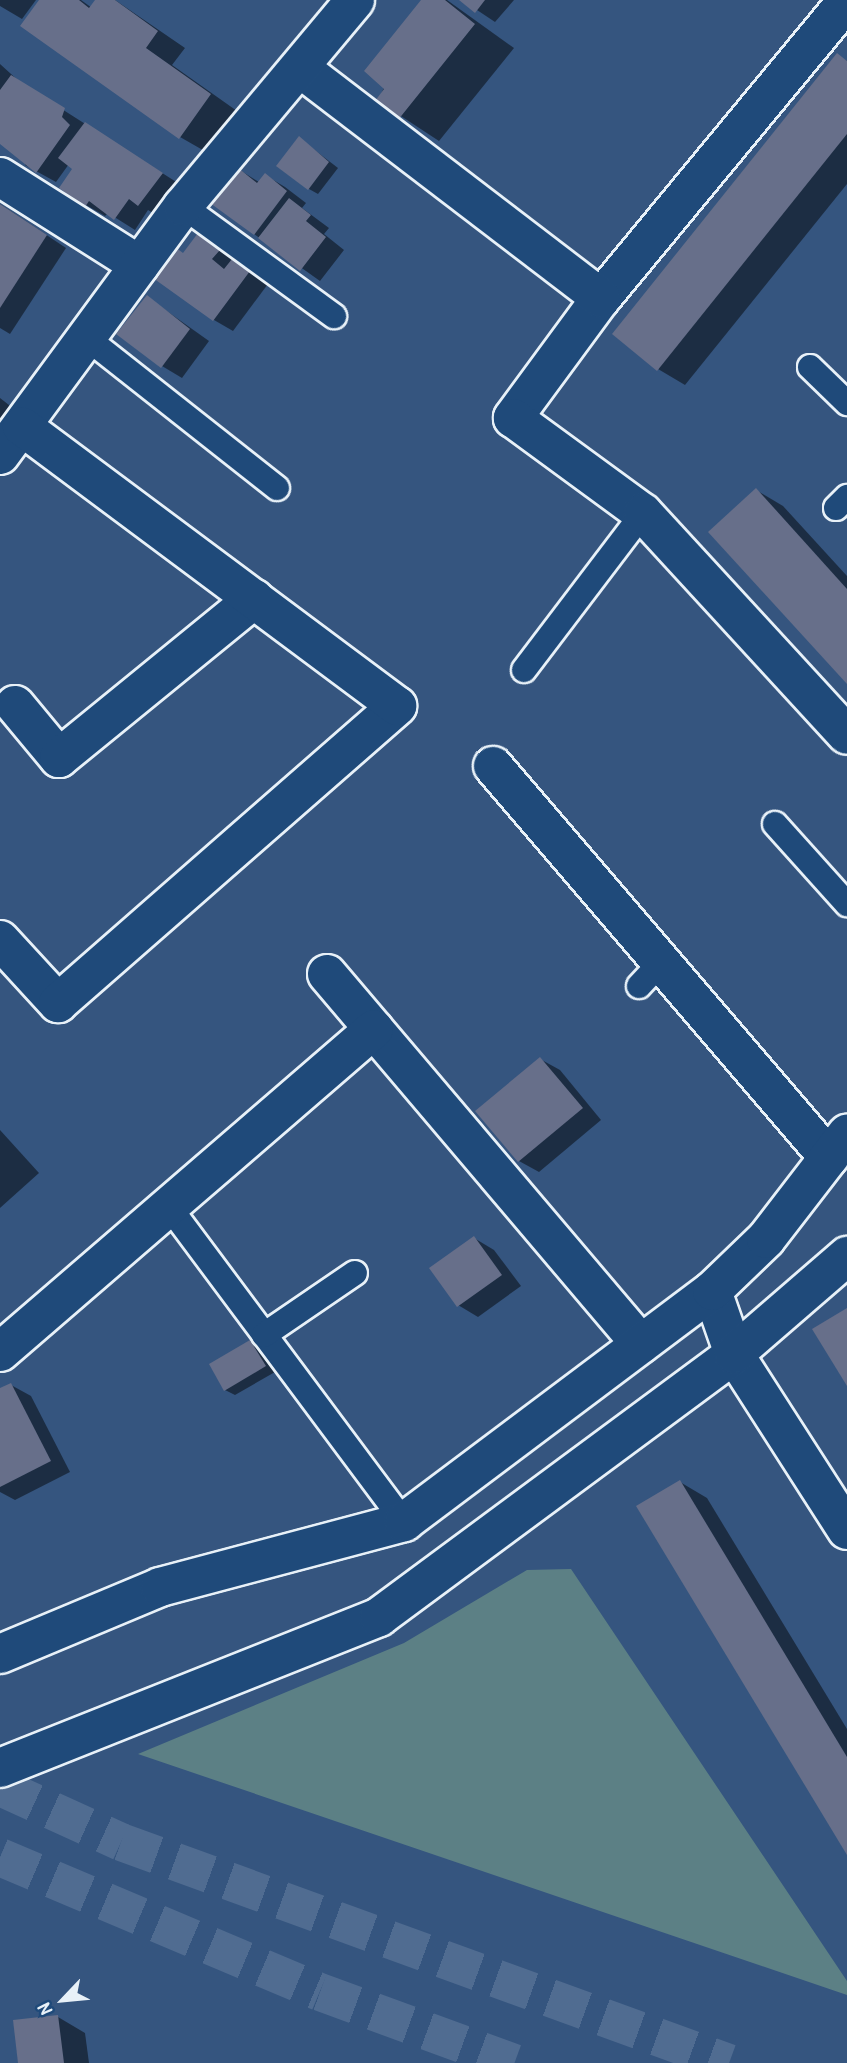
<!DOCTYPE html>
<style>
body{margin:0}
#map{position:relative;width:847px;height:2063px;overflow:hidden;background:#35557f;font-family:"Patrick Hand",sans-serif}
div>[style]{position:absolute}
.green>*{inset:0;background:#5c8085}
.shadow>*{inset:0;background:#0007}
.building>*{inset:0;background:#676f8a}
.highway-tunnel>*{height:38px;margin-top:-19px;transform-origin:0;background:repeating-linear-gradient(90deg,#506c91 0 38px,transparent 0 57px)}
.roads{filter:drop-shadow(2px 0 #e8f1f8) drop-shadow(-2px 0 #e8f1f8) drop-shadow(0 2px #e8f1f8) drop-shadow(0 -2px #e8f1f8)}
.lane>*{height:24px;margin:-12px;padding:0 12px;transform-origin:12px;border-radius:12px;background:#1f4a7a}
.street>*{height:38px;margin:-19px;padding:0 19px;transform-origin:19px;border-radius:19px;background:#1f4a7a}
span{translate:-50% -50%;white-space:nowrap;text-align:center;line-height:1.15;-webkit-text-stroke:6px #1f4a7a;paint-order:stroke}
.north{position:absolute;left:28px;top:1965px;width:70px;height:70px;-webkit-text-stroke:5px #1f4a7a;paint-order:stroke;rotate:244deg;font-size:19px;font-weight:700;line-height:28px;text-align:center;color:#e8f1f8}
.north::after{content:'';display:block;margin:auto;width:24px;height:32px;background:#e8f1f8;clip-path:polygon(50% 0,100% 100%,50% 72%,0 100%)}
</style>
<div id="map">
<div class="green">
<div style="clip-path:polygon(571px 1569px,847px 1981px,847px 1995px,138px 1754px,404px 1643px,527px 1570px)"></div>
</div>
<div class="shadow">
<div style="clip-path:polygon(0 0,36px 0,22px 19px,0 6px)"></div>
<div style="clip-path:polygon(41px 0,81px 0,92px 8px,97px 0,115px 0,185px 48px,172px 65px,237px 111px,208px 153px,180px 137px)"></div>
<div style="clip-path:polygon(423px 0,447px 0,514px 48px,439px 141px,378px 101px)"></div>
<div style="clip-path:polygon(462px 0,514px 0,495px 22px)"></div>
<div style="clip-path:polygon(838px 56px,847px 61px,847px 184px,685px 385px,658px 369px)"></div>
<div style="clip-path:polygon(0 64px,21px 83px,181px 185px,158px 216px,148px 210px,135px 230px,108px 213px,105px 216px,86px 205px,75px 168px,69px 164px,56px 182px,25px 165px,28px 160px,0 142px)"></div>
<div style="clip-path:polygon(299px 138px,338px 168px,318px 194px,309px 189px)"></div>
<div style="clip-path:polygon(238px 169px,259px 182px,265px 175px,285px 187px,306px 203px,302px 208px,329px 228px,324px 234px,344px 250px,320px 281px,254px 234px)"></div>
<div style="clip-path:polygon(0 204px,66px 248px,10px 334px,0 328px)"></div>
<div style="clip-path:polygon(198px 235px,268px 284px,233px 331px,214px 320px,184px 254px)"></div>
<div style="clip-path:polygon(147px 297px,209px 341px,182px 378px,162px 366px)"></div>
<div style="clip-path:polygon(0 398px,18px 412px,0 435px)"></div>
<div style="clip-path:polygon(756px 490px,783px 506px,847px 576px,847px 682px)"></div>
<div style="clip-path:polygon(540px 1059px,560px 1070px,601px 1120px,539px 1172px,519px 1161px)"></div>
<div style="clip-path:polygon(0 1130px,39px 1173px,0 1208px)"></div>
<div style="clip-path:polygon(474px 1238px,494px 1250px,521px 1286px,478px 1317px,458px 1305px)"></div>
<div style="clip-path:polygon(250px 1342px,260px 1348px,275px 1372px,235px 1395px,225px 1390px)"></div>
<div style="clip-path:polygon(11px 1385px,31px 1396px,70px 1472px,15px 1500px,0 1492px,0 1390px)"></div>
<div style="clip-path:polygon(680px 1482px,707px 1498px,847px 1729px,847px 1851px)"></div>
<div style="clip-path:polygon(58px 2017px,85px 2033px,89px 2063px,20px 2063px)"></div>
</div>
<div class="building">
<div style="clip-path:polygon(39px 0,79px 0,89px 8px,95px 0,115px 0,158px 31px,146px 48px,211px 94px,179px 139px,20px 26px)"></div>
<div style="clip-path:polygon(421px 0,445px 0,475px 24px,398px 120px,375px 101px,384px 89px,364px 71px)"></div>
<div style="clip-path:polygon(459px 0,485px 0,475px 13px)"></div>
<div style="clip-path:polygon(837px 53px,847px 61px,847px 134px,657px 371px,612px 334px)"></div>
<div style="clip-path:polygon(11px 75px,65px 108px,62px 117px,70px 125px,36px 173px,0 144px,0 90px)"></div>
<div style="clip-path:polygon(85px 122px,163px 173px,138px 206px,129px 199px,114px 220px,89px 201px,85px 207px,59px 188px,72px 169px,58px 158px)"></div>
<div style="clip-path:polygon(299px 136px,329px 162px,308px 190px,276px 166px)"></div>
<div style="clip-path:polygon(237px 167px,257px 183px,265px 173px,287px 191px,254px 235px,210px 203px)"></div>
<div style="clip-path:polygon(289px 198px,311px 215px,306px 221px,326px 237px,300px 271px,258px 238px)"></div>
<div style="clip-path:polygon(0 204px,47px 235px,0 308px)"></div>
<div style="clip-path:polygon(198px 233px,220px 250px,212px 259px,224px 269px,232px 259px,250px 271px,213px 321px,153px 278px,175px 247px,183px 253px)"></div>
<div style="clip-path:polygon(147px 295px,190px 329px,161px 368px,116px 334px)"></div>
<div style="clip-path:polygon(756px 488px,847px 589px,847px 684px,708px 532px)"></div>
<div style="clip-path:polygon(540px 1057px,583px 1108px,518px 1162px,475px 1111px)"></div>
<div style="clip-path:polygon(474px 1236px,502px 1275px,457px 1307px,429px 1268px)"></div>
<div style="clip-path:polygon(847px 1308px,847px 1386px,812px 1329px)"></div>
<div style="clip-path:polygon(250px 1340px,266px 1366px,224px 1391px,209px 1364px)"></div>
<div style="clip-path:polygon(11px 1383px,51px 1461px,0 1487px,0 1388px)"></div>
<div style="clip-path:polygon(680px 1480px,847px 1757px,847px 1855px,636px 1506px)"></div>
<div style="clip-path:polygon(58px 2015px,64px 2063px,18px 2063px,13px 2020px)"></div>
</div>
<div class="highway-tunnel">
<div style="left:0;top:1787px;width:133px;rotate:24.4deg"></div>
<div style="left:121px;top:1842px;width:647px;rotate:19.98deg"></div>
<div style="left:0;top:1857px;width:347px;rotate:22.9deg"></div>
<div style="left:320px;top:1992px;width:207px;rotate:20.1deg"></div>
</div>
<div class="roads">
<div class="lane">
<div style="left:183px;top:206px;width:187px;rotate:36.1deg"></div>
<div style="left:87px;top:338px;width:242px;rotate:38.3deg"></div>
<div style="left:810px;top:367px;width:52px;rotate:44.2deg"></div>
<div style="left:836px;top:508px;width:16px;rotate:-45deg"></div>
<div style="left:524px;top:670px;width:197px;rotate:-52.8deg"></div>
<div style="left:775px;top:824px;width:108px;rotate:48deg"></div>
<div style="left:639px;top:986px;width:33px;rotate:-47deg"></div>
<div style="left:167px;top:1204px;width:397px;rotate:53.3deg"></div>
<div style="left:264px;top:1335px;width:110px;rotate:-34.3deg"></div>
</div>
<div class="street">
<div style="left:847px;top:1px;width:386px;rotate:129.6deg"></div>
<div style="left:601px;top:298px;width:149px;rotate:126.3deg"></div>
<div style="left:513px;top:418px;width:161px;rotate:36.2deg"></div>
<div style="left:643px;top:513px;width:301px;rotate:47.4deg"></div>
<div style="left:300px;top:68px;width:379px;rotate:37.4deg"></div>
<div style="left:0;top:177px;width:165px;rotate:32.3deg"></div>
<div style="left:0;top:455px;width:309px;rotate:-53.7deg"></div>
<div style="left:183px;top:206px;width:268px;rotate:-50.1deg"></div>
<div style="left:15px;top:705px;width:69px;rotate:50.3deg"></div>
<div style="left:59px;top:758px;width:252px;rotate:-39.2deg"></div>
<div style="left:493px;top:766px;width:516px;rotate:49.4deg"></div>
<div style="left:0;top:940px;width:86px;rotate:47.4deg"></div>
<div style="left:58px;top:1003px;width:451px;rotate:-41.2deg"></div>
<div style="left:397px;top:706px;width:468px;rotate:-143.3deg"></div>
<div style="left:327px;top:974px;width:485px;rotate:49.7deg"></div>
<div style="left:712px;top:1291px;width:67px;rotate:70.8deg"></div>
<div style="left:734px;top:1354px;width:209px;rotate:57.3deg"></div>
<div style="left:0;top:1352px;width:494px;rotate:-40.8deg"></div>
<div style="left:0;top:1654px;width:173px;rotate:-22.7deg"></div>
<div style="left:160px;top:1587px;width:253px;rotate:-14.9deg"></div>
<div style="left:404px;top:1522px;width:385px;rotate:-36.9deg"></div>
<div style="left:712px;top:1291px;width:75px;rotate:-43.9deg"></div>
<div style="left:766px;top:1239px;width:133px;rotate:-52.4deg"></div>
<div style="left:0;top:1768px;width:408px;rotate:-21.7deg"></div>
<div style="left:379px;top:1617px;width:442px;rotate:-36.5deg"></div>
<div style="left:734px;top:1354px;width:150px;rotate:-40.9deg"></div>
</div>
</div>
<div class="north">N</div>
</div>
